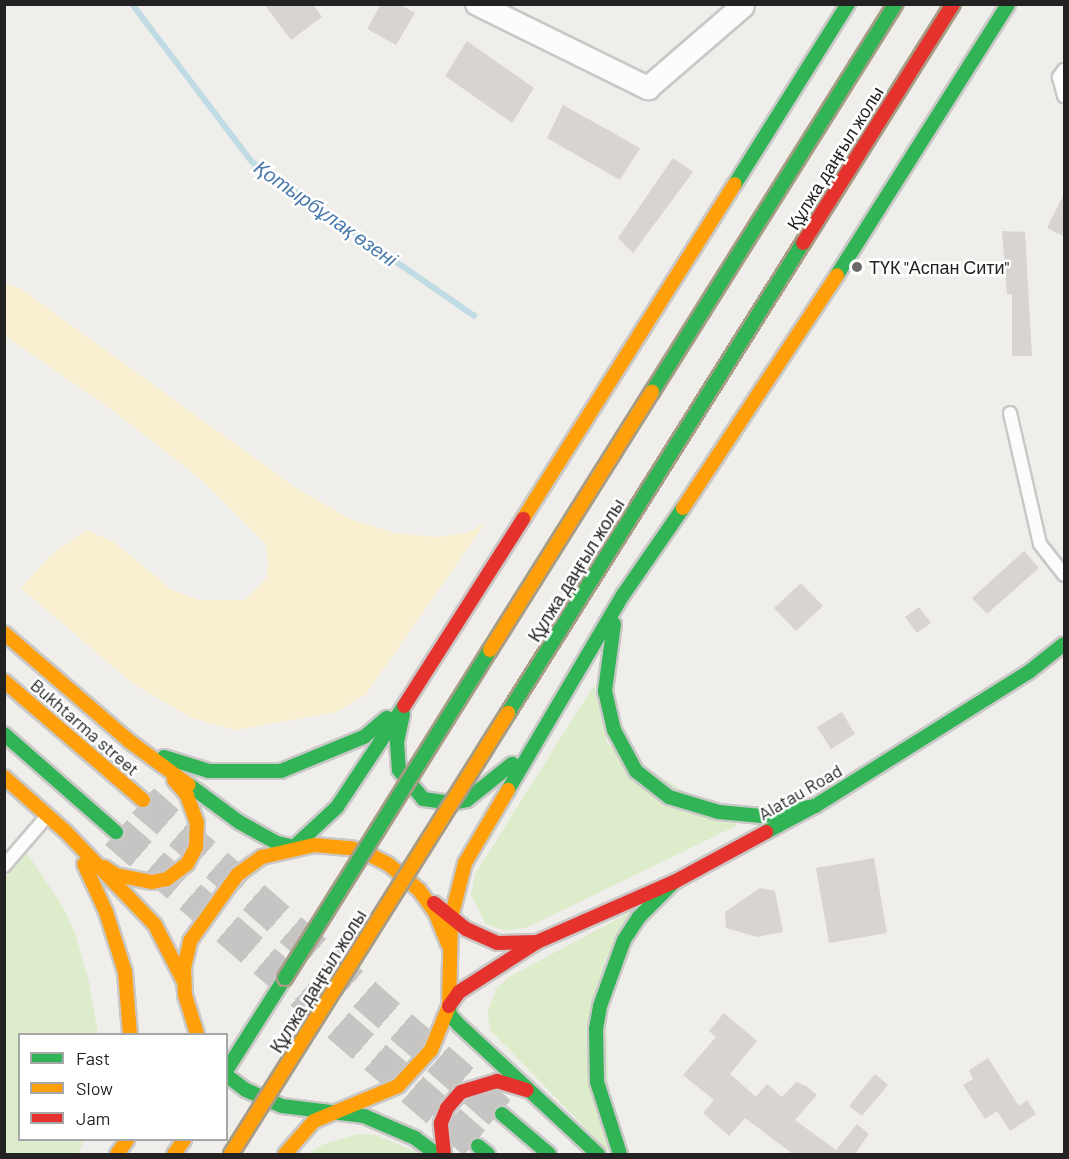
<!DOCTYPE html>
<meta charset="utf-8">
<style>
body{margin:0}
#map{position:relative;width:1069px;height:1159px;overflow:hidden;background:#f0eeeb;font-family:Barlow,sans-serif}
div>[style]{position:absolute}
.grass>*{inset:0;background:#ddeccb}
.sand>*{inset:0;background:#f8f0d0}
.stream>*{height:6px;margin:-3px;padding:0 3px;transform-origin:3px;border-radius:3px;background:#bfdbe3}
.building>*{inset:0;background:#d7d4d2}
.primary-tunnel>*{height:33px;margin-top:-16.5px;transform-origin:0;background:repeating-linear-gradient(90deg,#c7c5c3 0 33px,transparent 0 49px)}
.roads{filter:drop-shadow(2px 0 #c9c8c7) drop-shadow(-2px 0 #c9c8c7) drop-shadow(0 2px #c9c8c7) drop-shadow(0 -2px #c9c8c7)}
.lane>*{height:12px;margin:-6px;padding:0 6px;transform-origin:6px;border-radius:6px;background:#fdfcfc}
.street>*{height:22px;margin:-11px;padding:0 11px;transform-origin:11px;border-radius:11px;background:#fdfcfc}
.fast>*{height:14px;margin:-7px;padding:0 7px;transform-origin:7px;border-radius:7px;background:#30b455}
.slow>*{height:14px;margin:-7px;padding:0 7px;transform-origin:7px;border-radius:7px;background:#ff9f0a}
.jam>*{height:14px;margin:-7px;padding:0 7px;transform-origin:7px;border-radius:7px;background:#e5322d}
.bridges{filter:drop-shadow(2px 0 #a79c86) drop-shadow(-2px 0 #a79c86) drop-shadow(0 2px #a79c86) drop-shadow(0 -2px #a79c86)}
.fast-bridge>*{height:14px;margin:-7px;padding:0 7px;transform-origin:7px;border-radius:7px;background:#30b455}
.slow-bridge>*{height:14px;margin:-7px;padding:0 7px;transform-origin:7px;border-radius:7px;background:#ff9f0a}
.jam-bridge>*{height:14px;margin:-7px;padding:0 7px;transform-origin:7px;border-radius:7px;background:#e5322d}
.dots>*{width:16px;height:16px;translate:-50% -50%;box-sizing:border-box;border:3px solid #fff;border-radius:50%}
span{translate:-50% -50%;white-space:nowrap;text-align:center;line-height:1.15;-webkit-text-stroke:5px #fff;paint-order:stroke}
.street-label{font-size:18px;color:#222}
.poi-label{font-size:18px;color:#222}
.left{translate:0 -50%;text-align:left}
.water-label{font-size:20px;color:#4a7aab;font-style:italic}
.frame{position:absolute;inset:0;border:6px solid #222;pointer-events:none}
.legend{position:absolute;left:18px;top:1033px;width:210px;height:108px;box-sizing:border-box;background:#fff;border:2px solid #a7a7a7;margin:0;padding:8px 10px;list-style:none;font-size:18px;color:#222}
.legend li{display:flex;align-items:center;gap:12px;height:30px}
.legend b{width:30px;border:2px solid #a7a7a7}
</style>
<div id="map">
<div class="grass">
<div style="clip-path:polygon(594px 685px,607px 743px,738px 825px,528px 927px,506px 931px,486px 924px,471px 895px,475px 874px)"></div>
<div style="clip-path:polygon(27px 853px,62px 905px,75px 933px,89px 982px,98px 1034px,20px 1034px,20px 1140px,84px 1140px,78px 1154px,5px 1154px,5px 878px)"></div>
<div style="clip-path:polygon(636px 909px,605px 960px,610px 1153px,491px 1031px,487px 1013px,497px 988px,509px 977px)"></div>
<div style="clip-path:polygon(358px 1134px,375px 1135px,422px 1154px,308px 1154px,324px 1144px)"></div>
</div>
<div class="sand">
<div style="clip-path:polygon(5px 283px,21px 289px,299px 490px,352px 520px,395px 533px,436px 537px,468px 533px,486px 522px,366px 694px,337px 712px,236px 730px,192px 718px,132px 683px,21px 588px,50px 556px,86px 530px,114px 542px,172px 590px,200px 600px,245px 600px,267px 578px,268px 561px,265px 543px,198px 477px,111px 409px,5px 336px)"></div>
</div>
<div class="stream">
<div style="left:132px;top:4px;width:198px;rotate:52.8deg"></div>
<div style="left:252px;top:162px;width:270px;rotate:34.7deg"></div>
</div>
<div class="building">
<div style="clip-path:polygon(264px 4px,313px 4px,322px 17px,291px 40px)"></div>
<div style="clip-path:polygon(381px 4px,399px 4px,415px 13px,396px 45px,367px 29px)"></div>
<div style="clip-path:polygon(467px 41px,534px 88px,512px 123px,445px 76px)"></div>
<div style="clip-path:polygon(563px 105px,640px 148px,620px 180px,547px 138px)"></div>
<div style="clip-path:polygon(673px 158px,693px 172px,633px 253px,618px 238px)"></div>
<div style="clip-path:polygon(1065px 192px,1065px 237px,1047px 228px)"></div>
<div style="clip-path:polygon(1002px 231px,1025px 232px,1032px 356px,1012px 356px,1012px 294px,1007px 294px)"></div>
<div style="clip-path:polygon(1024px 551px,1039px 568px,987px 614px,972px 598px)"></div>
<div style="clip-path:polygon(801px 583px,823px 606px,796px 631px,774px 608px)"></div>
<div style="clip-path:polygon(919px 607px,931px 623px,917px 633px,905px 617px)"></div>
<div style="clip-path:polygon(842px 712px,855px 734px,831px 749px,817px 727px)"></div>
<div style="clip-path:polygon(874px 858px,887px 933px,829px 943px,816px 868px)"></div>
<div style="clip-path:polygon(760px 888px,775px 891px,783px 932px,757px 937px,726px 928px,725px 912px)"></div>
<div style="clip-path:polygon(724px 1013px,757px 1041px,730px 1074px,756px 1097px,767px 1084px,782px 1097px,796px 1082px,806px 1086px,817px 1095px,795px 1120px,836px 1150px,857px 1124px,869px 1134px,854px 1155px,794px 1155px,745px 1118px,729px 1136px,703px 1113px,714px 1100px,683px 1075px,716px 1037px,709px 1031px)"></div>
<div style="clip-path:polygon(988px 1058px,1019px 1106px,1027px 1100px,1036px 1114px,1010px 1131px,997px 1111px,985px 1119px,963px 1085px,973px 1079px,969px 1070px)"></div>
<div style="clip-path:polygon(875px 1074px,888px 1085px,862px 1116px,849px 1106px)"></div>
</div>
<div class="primary-tunnel">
<div style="left:143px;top:800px;width:477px;rotate:41.2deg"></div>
<div style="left:116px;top:832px;width:479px;rotate:40.9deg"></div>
</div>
<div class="roads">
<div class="lane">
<div style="left:1064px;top:70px;width:9px;rotate:126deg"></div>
<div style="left:1059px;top:77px;width:20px;rotate:75deg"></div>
<div style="left:1010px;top:413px;width:134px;rotate:77.1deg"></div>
<div style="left:1040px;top:544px;width:39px;rotate:52deg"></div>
<div style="left:4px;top:866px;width:66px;rotate:-49.3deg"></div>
</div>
<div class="street">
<div style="left:477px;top:4px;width:191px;rotate:26.2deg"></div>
<div style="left:648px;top:88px;width:125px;rotate:-40.8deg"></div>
</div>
<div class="fast">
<div style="left:735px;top:184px;width:213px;rotate:-57.9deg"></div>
<div style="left:837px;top:275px;width:320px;rotate:-57.7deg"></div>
<div style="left:614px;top:624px;width:68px;rotate:97.7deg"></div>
<div style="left:605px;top:691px;width:40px;rotate:77deg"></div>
<div style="left:614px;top:730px;width:47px;rotate:61.8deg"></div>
<div style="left:636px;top:771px;width:42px;rotate:38.2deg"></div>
<div style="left:669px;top:797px;width:52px;rotate:16.7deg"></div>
<div style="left:719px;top:812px;width:43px;rotate:5.3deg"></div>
<div style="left:762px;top:816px;width:54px;rotate:-10.7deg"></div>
<div style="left:403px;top:714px;width:29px;rotate:102deg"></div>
<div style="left:397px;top:742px;width:28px;rotate:86deg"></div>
<div style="left:399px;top:770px;width:38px;rotate:50deg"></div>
<div style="left:423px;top:799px;width:30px;rotate:8deg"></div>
<div style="left:453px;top:803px;width:14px;rotate:-12deg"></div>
<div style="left:467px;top:800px;width:58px;rotate:-38.7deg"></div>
<div style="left:4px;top:734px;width:149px;rotate:41.2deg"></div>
<div style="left:164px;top:757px;width:47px;rotate:17.3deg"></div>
<div style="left:209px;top:771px;width:72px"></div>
<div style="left:281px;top:771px;width:90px;rotate:-22.3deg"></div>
<div style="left:364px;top:737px;width:30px;rotate:-40deg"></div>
<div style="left:189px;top:785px;width:62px;rotate:36.5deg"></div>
<div style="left:239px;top:822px;width:43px;rotate:28.9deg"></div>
<div style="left:277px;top:843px;width:17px;rotate:13deg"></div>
<div style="left:294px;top:847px;width:59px;rotate:-42.9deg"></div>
<div style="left:337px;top:807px;width:121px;rotate:-56.4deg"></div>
<div style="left:508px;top:790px;width:226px;rotate:-59.5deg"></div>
<div style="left:623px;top:595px;width:106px;rotate:-55.4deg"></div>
<div style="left:766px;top:832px;width:55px;rotate:-28deg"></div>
<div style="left:815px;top:806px;width:254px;rotate:-32.1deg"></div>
<div style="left:1030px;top:671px;width:43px;rotate:-38.5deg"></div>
<div style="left:449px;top:1006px;width:9px;rotate:84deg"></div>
<div style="left:450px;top:1015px;width:13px;rotate:48deg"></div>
<div style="left:459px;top:1025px;width:190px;rotate:42.9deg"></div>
<div style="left:226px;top:1071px;width:110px;rotate:-57.6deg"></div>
<div style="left:226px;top:1075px;width:25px;rotate:37deg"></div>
<div style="left:246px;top:1090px;width:39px;rotate:24deg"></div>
<div style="left:282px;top:1106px;width:83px;rotate:7deg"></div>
<div style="left:364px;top:1116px;width:56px;rotate:23.3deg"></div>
<div style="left:415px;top:1138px;width:26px;rotate:37deg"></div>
<div style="left:502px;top:1114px;width:62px;rotate:40.4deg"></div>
<div style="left:478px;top:1146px;width:13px;rotate:39deg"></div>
<div style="left:620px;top:1154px;width:76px;rotate:-107.7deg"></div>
<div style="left:597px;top:1082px;width:53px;rotate:-91.1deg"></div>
<div style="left:596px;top:1029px;width:23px;rotate:-80deg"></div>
<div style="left:600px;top:1006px;width:70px;rotate:-70deg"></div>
<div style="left:624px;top:940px;width:27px;rotate:-57deg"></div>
<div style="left:639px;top:917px;width:49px;rotate:-45deg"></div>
</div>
<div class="slow">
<div style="left:683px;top:508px;width:279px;rotate:-56.5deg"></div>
<div style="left:523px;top:519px;width:396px;rotate:-57.7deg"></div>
<div style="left:4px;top:633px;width:165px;rotate:40.8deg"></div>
<div style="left:129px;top:741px;width:74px;rotate:36.3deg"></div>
<div style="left:4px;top:681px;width:183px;rotate:40.6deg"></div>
<div style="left:4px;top:777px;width:81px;rotate:41.5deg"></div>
<div style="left:65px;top:831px;width:130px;rotate:46.2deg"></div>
<div style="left:155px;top:925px;width:64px;rotate:63deg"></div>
<div style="left:84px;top:864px;width:53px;rotate:65.4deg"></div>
<div style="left:106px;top:912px;width:63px;rotate:72.4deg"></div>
<div style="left:125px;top:972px;width:62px;rotate:85.4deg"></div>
<div style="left:104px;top:867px;width:14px;rotate:34deg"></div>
<div style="left:116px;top:875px;width:37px;rotate:11deg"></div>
<div style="left:152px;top:882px;width:15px;rotate:-11deg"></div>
<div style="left:167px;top:879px;width:25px;rotate:-37deg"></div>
<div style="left:187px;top:864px;width:19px;rotate:-62deg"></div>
<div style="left:196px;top:847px;width:24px;rotate:-88deg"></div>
<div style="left:197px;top:823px;width:30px;rotate:-110deg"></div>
<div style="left:187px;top:795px;width:20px;rotate:-131deg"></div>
<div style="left:197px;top:1034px;width:41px;rotate:-107.1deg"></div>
<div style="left:185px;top:995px;width:27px;rotate:-92deg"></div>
<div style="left:184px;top:968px;width:28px;rotate:-77deg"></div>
<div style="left:190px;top:941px;width:81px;rotate:-54.5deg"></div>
<div style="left:237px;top:875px;width:31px;rotate:-36deg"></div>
<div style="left:262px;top:857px;width:53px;rotate:-13deg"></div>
<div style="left:314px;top:845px;width:37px;rotate:5deg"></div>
<div style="left:351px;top:848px;width:20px;rotate:20deg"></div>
<div style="left:370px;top:855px;width:20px;rotate:27deg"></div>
<div style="left:388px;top:864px;width:40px;rotate:40deg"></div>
<div style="left:419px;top:890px;width:27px;rotate:54deg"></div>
<div style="left:435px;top:912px;width:35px;rotate:68deg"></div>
<div style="left:117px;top:1154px;width:17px;rotate:-54deg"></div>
<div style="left:174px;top:1154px;width:17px;rotate:-54deg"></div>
<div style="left:285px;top:1154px;width:44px;rotate:-48.7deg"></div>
<div style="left:314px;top:1121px;width:91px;rotate:-22.6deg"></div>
<div style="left:398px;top:1086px;width:49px;rotate:-47.5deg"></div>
<div style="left:431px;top:1050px;width:48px;rotate:-67.8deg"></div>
<div style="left:449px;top:1006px;width:88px;rotate:-88.7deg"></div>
<div style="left:451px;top:918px;width:57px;rotate:-75.7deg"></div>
<div style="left:465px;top:863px;width:85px;rotate:-59.5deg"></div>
</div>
<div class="jam">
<div style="left:404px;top:706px;width:222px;rotate:-57.5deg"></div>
<div style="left:434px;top:903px;width:41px;rotate:39.1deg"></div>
<div style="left:466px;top:929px;width:34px;rotate:24deg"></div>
<div style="left:497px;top:943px;width:40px;rotate:-1.4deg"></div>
<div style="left:449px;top:1006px;width:17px;rotate:-54deg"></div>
<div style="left:459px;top:992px;width:93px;rotate:-32.7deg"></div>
<div style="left:537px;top:942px;width:150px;rotate:-23.7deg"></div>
<div style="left:674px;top:882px;width:105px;rotate:-28.5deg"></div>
<div style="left:444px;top:1154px;width:31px;rotate:-96deg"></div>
<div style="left:441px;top:1123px;width:16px;rotate:-68deg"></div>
<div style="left:447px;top:1108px;width:21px;rotate:-49deg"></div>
<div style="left:461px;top:1092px;width:38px;rotate:-17deg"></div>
<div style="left:497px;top:1081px;width:31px;rotate:17deg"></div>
</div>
</div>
<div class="bridges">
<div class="fast-bridge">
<div style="left:652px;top:392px;width:458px;rotate:-57.9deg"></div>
<div style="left:508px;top:713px;width:555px;rotate:-57.89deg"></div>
<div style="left:285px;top:978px;width:387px;rotate:-58deg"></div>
</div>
<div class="slow-bridge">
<div style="left:490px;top:650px;width:305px;rotate:-57.9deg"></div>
<div style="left:231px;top:1154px;width:521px;rotate:-57.87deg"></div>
</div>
<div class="jam-bridge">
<div style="left:803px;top:243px;width:282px;rotate:-57.9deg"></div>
</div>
</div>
<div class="dots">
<div style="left:857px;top:267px;background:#6a6968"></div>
</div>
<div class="street-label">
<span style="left:835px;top:158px;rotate:-58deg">Құлжа даңғыл жолы</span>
<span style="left:576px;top:570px;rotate:-58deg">Құлжа даңғыл жолы</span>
<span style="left:85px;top:727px;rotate:41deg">Bukhtarma street</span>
<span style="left:800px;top:792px;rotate:-30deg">Alatau Road</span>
<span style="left:318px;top:981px;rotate:-58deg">Құлжа даңғыл жолы</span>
</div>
<div class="poi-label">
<span class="left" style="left:869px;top:267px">ТҮК "Аспан Сити"</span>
</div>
<div class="water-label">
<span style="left:326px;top:213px;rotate:35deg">Қотырбұлақ өзені</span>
</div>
<div class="frame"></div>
<ul class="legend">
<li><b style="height:8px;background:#30b455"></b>Fast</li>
<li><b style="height:8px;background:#ff9f0a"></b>Slow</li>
<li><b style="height:8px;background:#e5322d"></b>Jam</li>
</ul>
</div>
